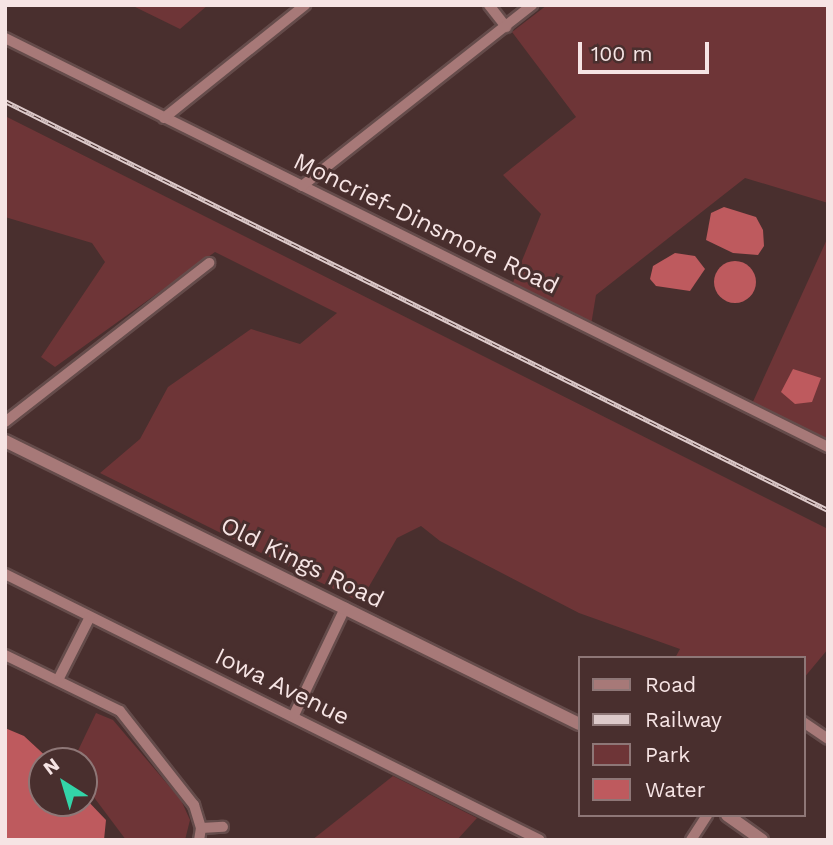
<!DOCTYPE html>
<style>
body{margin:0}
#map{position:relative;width:833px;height:845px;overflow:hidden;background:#492f2e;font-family:"Work Sans",sans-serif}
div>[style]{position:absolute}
.green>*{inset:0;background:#6e3537}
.water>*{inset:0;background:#be5a5e}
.round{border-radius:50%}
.roads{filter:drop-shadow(2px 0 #654c4b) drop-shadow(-2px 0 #654c4b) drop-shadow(0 2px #654c4b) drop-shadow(0 -2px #654c4b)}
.minor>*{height:10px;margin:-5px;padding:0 5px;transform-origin:5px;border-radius:5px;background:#a77978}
.tertiary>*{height:12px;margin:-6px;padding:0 6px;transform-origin:6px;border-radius:6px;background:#a77978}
.rail>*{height:5px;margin-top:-2.5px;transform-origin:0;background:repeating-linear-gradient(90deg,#492f2e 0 8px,#ddcaca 0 16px);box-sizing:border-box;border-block:2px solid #ddcaca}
span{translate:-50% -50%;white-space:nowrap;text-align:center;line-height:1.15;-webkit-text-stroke:6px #492f2e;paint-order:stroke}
.street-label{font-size:24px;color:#f6e4e4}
.frame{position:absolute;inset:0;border:7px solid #f6e4e4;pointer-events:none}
.legend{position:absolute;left:578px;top:656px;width:228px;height:161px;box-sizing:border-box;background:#492f2e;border:2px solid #8e7777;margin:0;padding:9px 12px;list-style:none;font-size:21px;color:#f6e4e4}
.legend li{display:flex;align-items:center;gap:14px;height:35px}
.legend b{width:35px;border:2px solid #8e7777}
.north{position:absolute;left:28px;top:747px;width:70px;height:70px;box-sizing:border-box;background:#492f2e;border:2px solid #8e7777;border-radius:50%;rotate:323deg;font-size:19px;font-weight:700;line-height:28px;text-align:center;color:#f6e4e4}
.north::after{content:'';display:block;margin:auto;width:24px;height:32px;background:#33d4a8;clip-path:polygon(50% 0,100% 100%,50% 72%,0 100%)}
.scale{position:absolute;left:578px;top:42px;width:131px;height:32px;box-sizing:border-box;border:4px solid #f6e4e4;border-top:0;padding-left:9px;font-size:21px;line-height:24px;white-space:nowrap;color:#f6e4e4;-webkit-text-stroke:5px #492f2e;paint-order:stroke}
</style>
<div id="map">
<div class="green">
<div style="clip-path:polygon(131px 5px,208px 5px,180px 29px)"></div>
<div style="clip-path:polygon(547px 5px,828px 5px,828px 203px,745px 178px,596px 295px,591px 325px,512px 285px,541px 214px,503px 175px,576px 117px,512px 32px)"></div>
<div style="clip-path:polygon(5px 116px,828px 529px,828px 649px,803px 679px,803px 658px,675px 658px,680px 649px,579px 613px,440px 541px,421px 526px,397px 538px,360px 602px,100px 473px,140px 439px,168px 387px,251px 329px,300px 344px,337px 313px,215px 252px,55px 367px,41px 357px,105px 262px,92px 243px,5px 217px)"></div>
<div style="clip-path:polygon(828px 237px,828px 443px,751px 406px)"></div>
<div style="clip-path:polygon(96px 713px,113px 720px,181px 800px,190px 820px,185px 840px,126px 840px,84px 784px,84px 761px,73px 761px)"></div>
<div style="clip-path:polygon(393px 776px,477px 818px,457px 840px,312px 840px)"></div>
</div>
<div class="water">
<div style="clip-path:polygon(724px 207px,756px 217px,763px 230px,764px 246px,758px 255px,733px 253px,706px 240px,711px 213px)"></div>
<div style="clip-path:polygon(675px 253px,695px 256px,705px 269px,690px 291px,656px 286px,650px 279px,653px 266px)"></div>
<div class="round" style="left:714px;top:261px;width:42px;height:42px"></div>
<div style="clip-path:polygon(793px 369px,821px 378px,812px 402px,795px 404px,781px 392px)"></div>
<div style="clip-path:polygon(5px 728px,24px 736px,51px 761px,42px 761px,42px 803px,84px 803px,84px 797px,106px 820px,104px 840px,5px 840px)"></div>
</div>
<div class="roads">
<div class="minor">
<div style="left:489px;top:5px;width:28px;rotate:52deg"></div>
<div style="left:5px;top:38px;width:919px;rotate:26.43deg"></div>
<div style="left:164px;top:118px;width:181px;rotate:-38.7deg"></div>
<div style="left:302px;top:186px;width:293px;rotate:-38.2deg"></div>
<div style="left:5px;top:422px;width:259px;rotate:-37.9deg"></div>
<div style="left:5px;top:574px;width:597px;rotate:26.44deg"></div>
<div style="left:5px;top:655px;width:128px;rotate:26deg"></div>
<div style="left:120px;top:711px;width:120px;rotate:51.8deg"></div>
<div style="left:194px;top:805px;width:24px;rotate:73deg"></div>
<div style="left:201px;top:828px;width:12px;rotate:99deg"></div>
<div style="left:59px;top:678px;width:68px;rotate:-63.1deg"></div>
<div style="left:294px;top:715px;width:119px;rotate:-64.5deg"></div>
<div style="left:803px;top:722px;width:30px;rotate:34deg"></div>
<div style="left:201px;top:828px;width:22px;rotate:-3deg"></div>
<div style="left:691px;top:840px;width:30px;rotate:-57deg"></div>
</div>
<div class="tertiary">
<div style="left:5px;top:441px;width:640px;rotate:26.24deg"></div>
<div style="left:727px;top:815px;width:43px;rotate:35.5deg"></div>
</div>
</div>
<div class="rail">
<div style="left:5px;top:101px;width:919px;rotate:26.43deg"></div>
</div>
<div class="street-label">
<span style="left:426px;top:224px;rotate:26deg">Moncrief-Dinsmore Road</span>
<span style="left:302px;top:563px;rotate:26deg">Old Kings Road</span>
<span style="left:282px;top:687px;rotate:26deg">Iowa Avenue</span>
</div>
<div class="frame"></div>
<ul class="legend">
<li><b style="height:9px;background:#a77978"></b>Road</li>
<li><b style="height:9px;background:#ddcaca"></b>Railway</li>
<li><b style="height:19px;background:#6e3537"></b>Park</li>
<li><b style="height:19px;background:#be5a5e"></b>Water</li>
</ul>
<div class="north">N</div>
<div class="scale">100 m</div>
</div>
